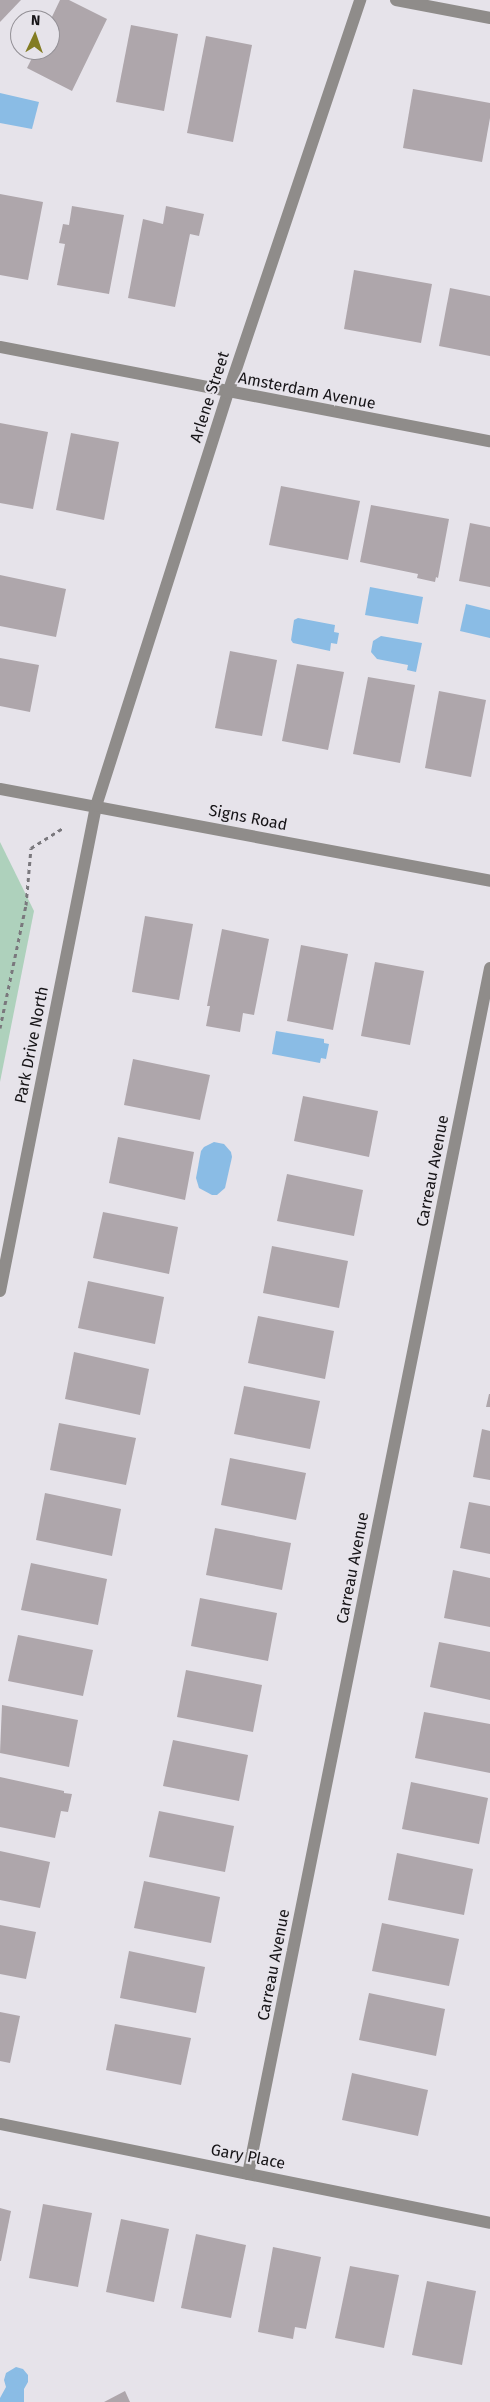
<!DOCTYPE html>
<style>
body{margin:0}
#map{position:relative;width:490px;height:2402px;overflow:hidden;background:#e6e3ea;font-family:"Fira Sans",sans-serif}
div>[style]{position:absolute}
.green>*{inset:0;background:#aed1bc}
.water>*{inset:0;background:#8abce5}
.building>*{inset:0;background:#aea6ab}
.path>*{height:3px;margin-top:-1.5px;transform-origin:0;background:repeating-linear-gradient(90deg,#7a787d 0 4px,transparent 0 8px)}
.minor>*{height:12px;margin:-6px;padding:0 6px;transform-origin:6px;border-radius:6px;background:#8f8c8a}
span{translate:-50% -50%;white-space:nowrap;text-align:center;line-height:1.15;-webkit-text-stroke:4px #e6e3ea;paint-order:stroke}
.street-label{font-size:16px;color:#161417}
.north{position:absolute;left:10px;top:10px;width:50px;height:50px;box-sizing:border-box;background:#e6e3ea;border:1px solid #939096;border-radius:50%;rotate:3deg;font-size:14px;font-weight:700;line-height:20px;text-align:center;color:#161417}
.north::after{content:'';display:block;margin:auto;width:18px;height:22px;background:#837c23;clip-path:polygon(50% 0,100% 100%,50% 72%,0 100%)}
</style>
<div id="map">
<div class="green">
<div style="clip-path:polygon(0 842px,34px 911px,0 1082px)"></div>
</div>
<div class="water">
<div style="clip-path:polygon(0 93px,39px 102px,32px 129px,0 123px)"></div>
<div style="clip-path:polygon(370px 587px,423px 597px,418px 624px,365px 615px)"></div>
<div style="clip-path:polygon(466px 604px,490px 610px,490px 638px,460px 631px)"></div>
<div style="clip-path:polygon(298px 618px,335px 625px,334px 632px,339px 633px,337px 644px,331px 643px,330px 651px,293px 643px,291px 640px,294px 620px)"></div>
<div style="clip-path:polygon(381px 636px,422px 643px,416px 672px,407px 670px,408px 665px,377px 659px,371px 652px,373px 641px)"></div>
<div style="clip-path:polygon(276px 1031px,324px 1039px,324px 1043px,329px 1044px,326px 1059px,321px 1058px,320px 1063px,272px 1054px)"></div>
<div style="clip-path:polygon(214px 1142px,224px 1144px,231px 1152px,232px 1157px,225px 1188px,217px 1195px,212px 1195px,199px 1188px,196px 1178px,201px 1151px,204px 1147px)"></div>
<div style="clip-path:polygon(16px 2367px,23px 2369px,28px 2375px,28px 2382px,24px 2389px,24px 2402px,0 2402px,0 2398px,6px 2387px,4px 2380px,6px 2373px)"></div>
</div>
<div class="building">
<div style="clip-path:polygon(0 0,21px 0,0 22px)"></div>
<div style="clip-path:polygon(60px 0,69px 0,107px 19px,72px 91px,27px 68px,36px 50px,50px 50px,50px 21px)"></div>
<div style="clip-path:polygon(131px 25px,178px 34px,164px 111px,116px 102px)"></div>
<div style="clip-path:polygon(206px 36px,252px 45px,233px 142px,187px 133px)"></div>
<div style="clip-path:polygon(413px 89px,490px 103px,490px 118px,482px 162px,403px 148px)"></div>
<div style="clip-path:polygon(0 194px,43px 202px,28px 280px,0 275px)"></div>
<div style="clip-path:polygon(72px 206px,124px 215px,109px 294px,57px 285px,65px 244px,59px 243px,63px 224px,69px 225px)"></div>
<div style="clip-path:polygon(166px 206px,204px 214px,199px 236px,190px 234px,175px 307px,128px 298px,143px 219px,163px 224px)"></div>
<div style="clip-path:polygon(354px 270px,432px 284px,421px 343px,344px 329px)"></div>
<div style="clip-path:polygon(450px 288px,490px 296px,490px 356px,439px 346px)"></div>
<div style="clip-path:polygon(0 423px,48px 432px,33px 509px,0 503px)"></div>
<div style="clip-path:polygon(71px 433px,119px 442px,104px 520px,56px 510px)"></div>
<div style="clip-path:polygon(281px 486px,360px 501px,348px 560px,269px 545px)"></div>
<div style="clip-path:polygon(371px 505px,449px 519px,438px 578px,436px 577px,435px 582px,417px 578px,418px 574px,360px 562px)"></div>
<div style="clip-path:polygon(470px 523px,490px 527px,490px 587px,459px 581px)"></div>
<div style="clip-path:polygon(0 575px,66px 589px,56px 637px,0 626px)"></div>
<div style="clip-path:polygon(230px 651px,277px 660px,262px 736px,215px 728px)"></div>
<div style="clip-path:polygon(0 658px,39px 665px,30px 712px,0 706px)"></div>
<div style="clip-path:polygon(297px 664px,344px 672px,328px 750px,282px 741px)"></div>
<div style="clip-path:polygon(368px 677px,415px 685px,400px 763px,353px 754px)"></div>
<div style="clip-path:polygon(439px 691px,486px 700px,471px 777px,425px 768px)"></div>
<div style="clip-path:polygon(145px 916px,193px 924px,179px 1000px,132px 992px)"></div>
<div style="clip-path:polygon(222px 929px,269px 939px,254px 1015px,243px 1013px,240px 1032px,206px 1026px,210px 1006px,207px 1006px)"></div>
<div style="clip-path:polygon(301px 945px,348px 954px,333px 1030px,287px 1021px)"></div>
<div style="clip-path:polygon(375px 962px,424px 971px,410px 1045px,361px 1036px)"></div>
<div style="clip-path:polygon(133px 1059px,210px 1075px,200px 1120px,124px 1105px)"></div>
<div style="clip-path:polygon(303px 1096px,378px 1111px,369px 1157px,294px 1141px)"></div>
<div style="clip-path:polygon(118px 1137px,194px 1152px,185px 1200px,109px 1183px)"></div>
<div style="clip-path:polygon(287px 1174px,363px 1190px,354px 1236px,277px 1221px)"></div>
<div style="clip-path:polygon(103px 1212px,178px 1227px,169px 1274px,93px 1258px)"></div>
<div style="clip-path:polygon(272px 1246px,348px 1261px,339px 1308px,263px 1293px)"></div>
<div style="clip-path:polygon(88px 1281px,164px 1297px,155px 1344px,78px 1328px)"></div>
<div style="clip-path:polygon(258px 1316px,334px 1331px,325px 1379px,248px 1363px)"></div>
<div style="clip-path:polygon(74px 1352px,149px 1369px,140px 1415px,65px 1399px)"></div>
<div style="clip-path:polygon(244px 1386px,320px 1401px,310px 1449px,234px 1434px)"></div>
<div style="clip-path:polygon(489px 1394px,490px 1394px,490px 1407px,486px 1407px)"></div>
<div style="clip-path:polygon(59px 1423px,136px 1438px,126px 1485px,50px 1470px)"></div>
<div style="clip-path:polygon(482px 1429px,490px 1431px,490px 1480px,473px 1477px)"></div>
<div style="clip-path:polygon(230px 1458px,306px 1473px,296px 1520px,221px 1505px)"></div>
<div style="clip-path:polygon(45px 1493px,121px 1509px,112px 1556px,36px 1540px)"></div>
<div style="clip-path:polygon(469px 1502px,490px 1506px,490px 1554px,460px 1548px)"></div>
<div style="clip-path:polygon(215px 1528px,291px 1543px,282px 1590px,206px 1575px)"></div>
<div style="clip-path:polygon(31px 1563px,107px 1579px,98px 1625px,21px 1610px)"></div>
<div style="clip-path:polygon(453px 1570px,490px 1578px,490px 1627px,444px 1618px)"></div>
<div style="clip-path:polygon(200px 1598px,277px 1613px,268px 1661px,191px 1646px)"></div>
<div style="clip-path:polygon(18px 1635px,93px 1650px,83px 1696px,8px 1681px)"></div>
<div style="clip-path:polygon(439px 1642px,490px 1652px,490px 1700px,430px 1687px)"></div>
<div style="clip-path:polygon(186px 1670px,262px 1685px,253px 1732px,177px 1717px)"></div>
<div style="clip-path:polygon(2px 1705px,78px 1720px,69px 1767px,0 1753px)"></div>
<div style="clip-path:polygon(424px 1712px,490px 1724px,490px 1773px,415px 1758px)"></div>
<div style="clip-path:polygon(173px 1740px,248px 1755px,239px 1801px,163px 1786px)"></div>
<div style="clip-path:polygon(0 1777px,64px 1791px,64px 1793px,72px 1794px,68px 1812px,61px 1811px,55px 1838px,0 1827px)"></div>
<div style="clip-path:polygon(411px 1782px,488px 1798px,479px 1844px,402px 1829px)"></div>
<div style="clip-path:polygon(159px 1811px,234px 1826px,225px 1872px,149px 1857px)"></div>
<div style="clip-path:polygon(0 1851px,50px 1862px,40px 1908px,0 1900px)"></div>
<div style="clip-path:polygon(397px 1853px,473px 1869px,464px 1915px,388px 1900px)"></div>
<div style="clip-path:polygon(144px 1881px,220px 1897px,211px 1943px,134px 1928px)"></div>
<div style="clip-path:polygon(382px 1923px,459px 1939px,449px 1986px,372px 1971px)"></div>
<div style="clip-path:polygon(0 1925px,36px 1932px,26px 1979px,0 1974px)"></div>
<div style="clip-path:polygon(129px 1951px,205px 1967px,196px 2013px,120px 1998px)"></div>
<div style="clip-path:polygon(369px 1993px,445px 2009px,436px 2056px,359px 2040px)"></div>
<div style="clip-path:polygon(0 2012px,20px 2016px,10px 2063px,0 2061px)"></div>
<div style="clip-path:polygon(115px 2024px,191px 2038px,181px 2085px,106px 2070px)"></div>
<div style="clip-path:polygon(352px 2073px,428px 2090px,418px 2136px,342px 2120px)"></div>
<div style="clip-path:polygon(43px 2204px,92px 2213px,78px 2287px,29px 2278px)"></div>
<div style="clip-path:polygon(0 2208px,11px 2211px,1px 2261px,0 2261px)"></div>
<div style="clip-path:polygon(121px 2219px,169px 2229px,154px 2302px,106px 2292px)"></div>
<div style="clip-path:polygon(196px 2234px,246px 2245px,231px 2318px,181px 2308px)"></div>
<div style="clip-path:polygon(273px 2247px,321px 2257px,306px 2329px,295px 2327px,293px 2339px,258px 2332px)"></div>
<div style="clip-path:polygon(350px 2266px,399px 2275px,384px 2348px,335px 2338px)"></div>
<div style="clip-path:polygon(427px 2281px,476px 2291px,462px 2365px,412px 2355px)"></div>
<div style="clip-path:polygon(125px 2391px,130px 2402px,104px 2402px)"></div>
</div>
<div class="path">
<div style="left:0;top:1028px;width:126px;rotate:-78.1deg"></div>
<div style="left:26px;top:905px;width:57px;rotate:-85deg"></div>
<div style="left:31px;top:848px;width:39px;rotate:-32deg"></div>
</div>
<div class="minor">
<div style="left:396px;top:0;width:96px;rotate:10.8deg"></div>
<div style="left:0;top:347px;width:499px;rotate:10.9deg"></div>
<div style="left:0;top:789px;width:499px;rotate:10.6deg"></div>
<div style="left:0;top:1291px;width:494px;rotate:-78.8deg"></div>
<div style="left:96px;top:806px;width:434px;rotate:-72.3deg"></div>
<div style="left:228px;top:393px;width:415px;rotate:-71.4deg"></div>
<div style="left:0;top:2124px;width:500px;rotate:11.4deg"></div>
<div style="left:248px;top:2174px;width:1230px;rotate:-78.65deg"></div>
</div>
<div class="street-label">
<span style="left:307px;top:391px;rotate:11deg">Amsterdam Avenue</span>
<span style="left:210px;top:397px;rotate:-72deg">Arlene Street</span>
<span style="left:248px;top:818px;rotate:11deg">Signs Road</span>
<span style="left:32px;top:1045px;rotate:-79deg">Park Drive North</span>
<span style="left:433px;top:1171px;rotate:-79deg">Carreau Avenue</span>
<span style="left:353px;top:1568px;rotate:-79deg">Carreau Avenue</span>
<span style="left:274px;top:1965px;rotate:-79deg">Carreau Avenue</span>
<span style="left:248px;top:2157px;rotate:11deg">Gary Place</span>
</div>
<div class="north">N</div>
</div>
